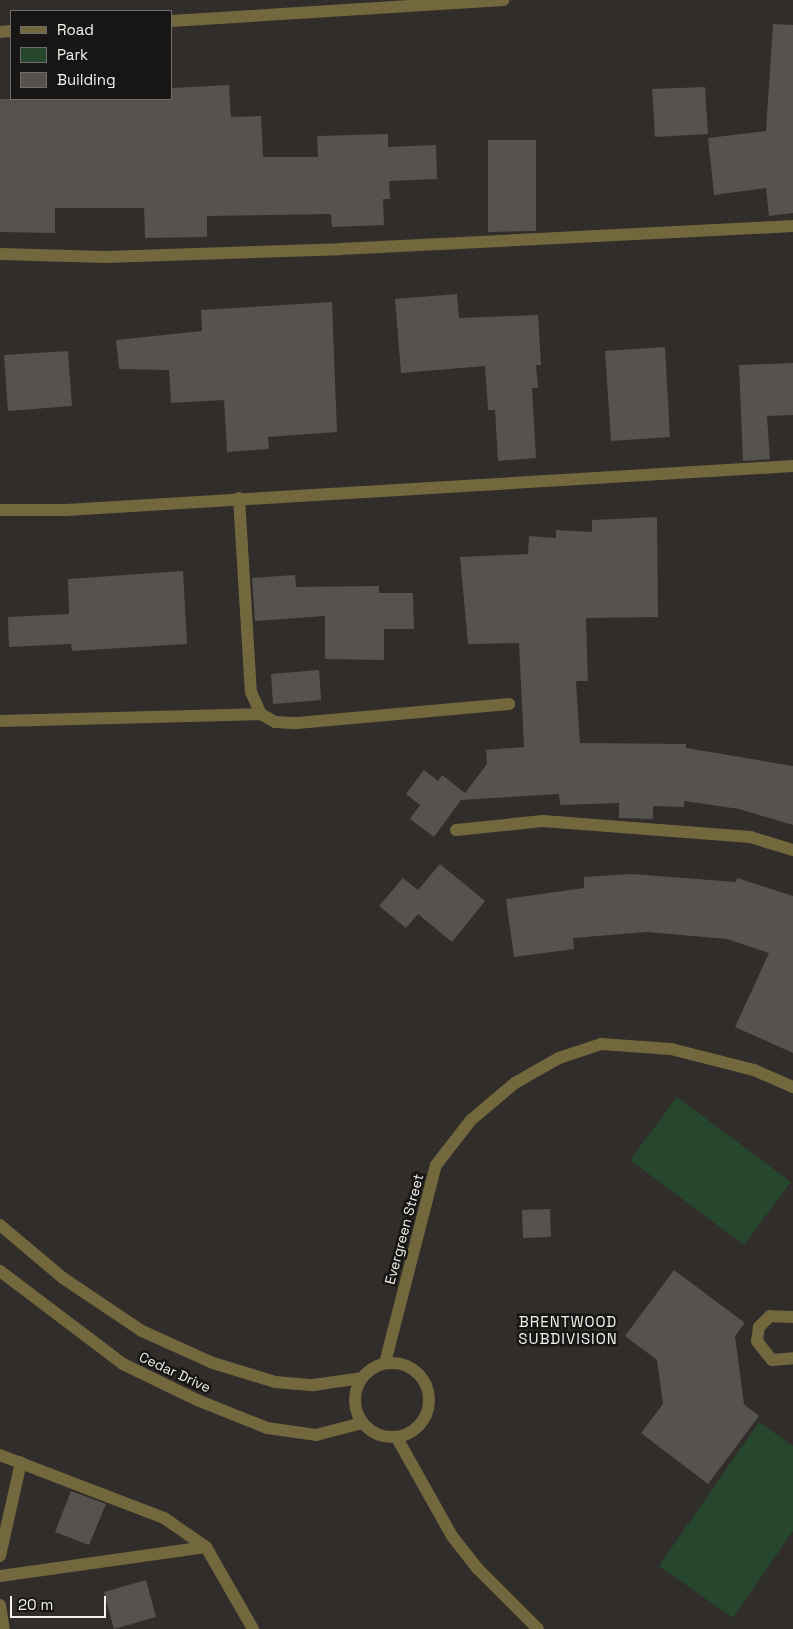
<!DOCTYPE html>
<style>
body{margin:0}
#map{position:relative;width:793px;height:1629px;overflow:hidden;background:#302d2a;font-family:"Space Grotesk",sans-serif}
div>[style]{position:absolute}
.green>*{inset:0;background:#27462e}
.building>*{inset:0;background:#56524e}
.minor>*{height:12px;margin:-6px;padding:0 6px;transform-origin:6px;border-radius:6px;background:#73673e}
.minor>.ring{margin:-6px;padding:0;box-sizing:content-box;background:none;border:12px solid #73673e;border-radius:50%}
span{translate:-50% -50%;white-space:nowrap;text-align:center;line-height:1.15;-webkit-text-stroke:5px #171614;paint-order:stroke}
.street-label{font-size:14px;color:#f4f2ef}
.neighbourhood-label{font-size:15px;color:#f4f2ef;letter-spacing:1px}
.legend{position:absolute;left:10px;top:10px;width:162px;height:90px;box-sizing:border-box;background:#171614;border:1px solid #6f6e6c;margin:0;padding:6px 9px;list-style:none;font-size:15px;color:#f4f2ef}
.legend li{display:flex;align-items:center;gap:10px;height:25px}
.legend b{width:25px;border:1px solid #6f6e6c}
.scale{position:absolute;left:10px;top:1596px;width:96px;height:22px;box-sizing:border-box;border:2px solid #f4f2ef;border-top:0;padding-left:6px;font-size:15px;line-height:18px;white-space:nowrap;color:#f4f2ef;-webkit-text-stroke:4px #171614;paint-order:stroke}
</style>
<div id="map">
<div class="green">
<div style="clip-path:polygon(677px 1097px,791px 1182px,744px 1245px,630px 1160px)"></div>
<div style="clip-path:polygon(759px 1422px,793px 1446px,793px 1531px,733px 1618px,659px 1566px)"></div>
</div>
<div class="building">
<div style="clip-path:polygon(773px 24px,793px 25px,793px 213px,769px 216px,766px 188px,714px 195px,708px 138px,766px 131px)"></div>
<div style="clip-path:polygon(229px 85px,231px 117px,261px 116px,263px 157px,318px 157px,317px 136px,388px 134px,388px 147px,436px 145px,437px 179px,389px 181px,390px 199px,383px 199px,384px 225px,332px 227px,331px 214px,207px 216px,207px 237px,145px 238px,144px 208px,55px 208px,55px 233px,0 232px,0 99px,171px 99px,171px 88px)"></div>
<div style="clip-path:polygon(705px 87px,708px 134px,655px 137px,652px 89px)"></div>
<div style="clip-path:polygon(488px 140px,536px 140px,536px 231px,488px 232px)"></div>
<div style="clip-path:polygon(457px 294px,459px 318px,538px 315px,541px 365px,536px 365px,538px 388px,532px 388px,536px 458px,498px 461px,495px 410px,488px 410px,485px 366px,401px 373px,395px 299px)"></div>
<div style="clip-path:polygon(332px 302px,337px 432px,268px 437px,269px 449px,227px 452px,224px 400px,171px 403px,169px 370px,119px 369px,116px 340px,202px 331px,201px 310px)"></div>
<div style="clip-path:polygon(665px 347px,670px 437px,611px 441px,605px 351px)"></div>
<div style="clip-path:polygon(68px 351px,72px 406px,8px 411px,4px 355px)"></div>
<div style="clip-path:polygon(793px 363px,793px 415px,767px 416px,770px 459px,743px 461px,739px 365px)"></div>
<div style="clip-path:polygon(657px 517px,658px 617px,586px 618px,588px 681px,576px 681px,580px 743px,686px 744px,686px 748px,793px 766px,793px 825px,739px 809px,684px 801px,684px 807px,653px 806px,653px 819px,619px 818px,619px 803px,560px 805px,559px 794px,461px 800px,434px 837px,410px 819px,420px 805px,406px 794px,424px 770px,438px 781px,442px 775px,465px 793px,487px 764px,486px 750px,524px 747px,519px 643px,468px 644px,460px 557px,528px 554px,529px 536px,556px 538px,556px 530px,592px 532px,592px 520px)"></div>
<div style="clip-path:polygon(183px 571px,187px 644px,72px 651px,71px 644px,9px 647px,8px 617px,69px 614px,68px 579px)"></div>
<div style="clip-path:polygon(295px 575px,296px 587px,379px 586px,379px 593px,413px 593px,414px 629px,384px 629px,384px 660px,325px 659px,325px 616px,255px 621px,252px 578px)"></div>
<div style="clip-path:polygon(319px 670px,321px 700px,273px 704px,271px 674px)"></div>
<div style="clip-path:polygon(440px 864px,485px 901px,452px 942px,418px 914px,406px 928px,379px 906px,403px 878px,418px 890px)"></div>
<div style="clip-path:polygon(632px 874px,736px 882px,737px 878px,793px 896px,793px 1053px,735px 1027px,769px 953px,727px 939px,647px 932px,573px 938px,574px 949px,514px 957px,506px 899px,584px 888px,584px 877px)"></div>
<div style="clip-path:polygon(550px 1209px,551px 1237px,523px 1238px,522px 1210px)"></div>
<div style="clip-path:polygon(674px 1270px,745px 1323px,735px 1336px,744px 1404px,759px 1416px,708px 1484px,641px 1433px,663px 1404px,657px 1360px,625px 1336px)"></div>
<div style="clip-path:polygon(71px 1491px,106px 1504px,89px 1545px,55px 1532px)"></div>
<div style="clip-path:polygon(146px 1580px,156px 1617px,114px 1629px,104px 1592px)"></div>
</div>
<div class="minor">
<div style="left:171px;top:21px;width:333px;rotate:-3.6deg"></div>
<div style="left:0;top:32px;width:11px;rotate:-5deg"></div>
<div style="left:0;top:254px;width:105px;rotate:1.6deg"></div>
<div style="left:105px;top:257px;width:235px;rotate:-1.9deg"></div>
<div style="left:340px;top:249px;width:454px;rotate:-2.9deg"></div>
<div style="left:239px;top:498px;width:194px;rotate:86.5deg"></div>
<div style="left:251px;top:692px;width:24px;rotate:66deg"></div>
<div style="left:261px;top:714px;width:16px;rotate:30deg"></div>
<div style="left:275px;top:722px;width:22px;rotate:3deg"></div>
<div style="left:297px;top:723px;width:213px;rotate:-5.1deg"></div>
<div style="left:0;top:510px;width:66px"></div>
<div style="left:66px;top:510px;width:728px;rotate:-3.46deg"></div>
<div style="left:0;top:721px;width:261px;rotate:-1.5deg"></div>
<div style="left:456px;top:830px;width:87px;rotate:-5.9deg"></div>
<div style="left:543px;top:821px;width:208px;rotate:4.4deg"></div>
<div style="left:750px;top:837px;width:45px;rotate:16.8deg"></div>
<div style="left:0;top:1225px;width:82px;rotate:40.1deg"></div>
<div style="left:63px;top:1278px;width:95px;rotate:33.9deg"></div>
<div style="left:142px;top:1331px;width:78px;rotate:24.3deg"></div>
<div style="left:213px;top:1363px;width:65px;rotate:17deg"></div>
<div style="left:275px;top:1382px;width:38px;rotate:5deg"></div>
<div style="left:313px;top:1385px;width:49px;rotate:-8.1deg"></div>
<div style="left:0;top:1271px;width:154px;rotate:37.1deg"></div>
<div style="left:123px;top:1364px;width:82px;rotate:25.9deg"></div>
<div style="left:197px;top:1400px;width:75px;rotate:21.8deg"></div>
<div style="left:267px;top:1428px;width:49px;rotate:8.1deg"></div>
<div style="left:316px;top:1435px;width:48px;rotate:-14.6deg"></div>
<div style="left:793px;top:1317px;width:23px;rotate:-178deg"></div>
<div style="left:770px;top:1316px;width:16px;rotate:135deg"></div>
<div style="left:759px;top:1327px;width:14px;rotate:98deg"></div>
<div style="left:757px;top:1341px;width:24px;rotate:52deg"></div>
<div style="left:772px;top:1360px;width:21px;rotate:-5deg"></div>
<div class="ring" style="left:355px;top:1363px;width:62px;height:62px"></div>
<div style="left:385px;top:1363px;width:204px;rotate:-75.6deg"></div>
<div style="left:436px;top:1165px;width:57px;rotate:-52.1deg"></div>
<div style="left:471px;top:1120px;width:57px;rotate:-40.1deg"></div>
<div style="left:515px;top:1083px;width:51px;rotate:-29.6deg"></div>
<div style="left:559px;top:1058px;width:44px;rotate:-18.4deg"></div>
<div style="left:601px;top:1044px;width:70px;rotate:4.1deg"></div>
<div style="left:671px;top:1049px;width:86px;rotate:14.2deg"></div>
<div style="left:754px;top:1070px;width:43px;rotate:23.6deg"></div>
<div style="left:397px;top:1438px;width:112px;rotate:60.7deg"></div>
<div style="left:452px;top:1536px;width:41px;rotate:52deg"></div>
<div style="left:477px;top:1568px;width:86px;rotate:45deg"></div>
<div style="left:0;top:1455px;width:176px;rotate:21deg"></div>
<div style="left:164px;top:1518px;width:51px;rotate:34.6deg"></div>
<div style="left:206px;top:1547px;width:95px;rotate:60.2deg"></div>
<div style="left:0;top:1556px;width:96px;rotate:-77.4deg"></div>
<div style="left:0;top:1576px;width:208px;rotate:-8deg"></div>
<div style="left:0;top:1605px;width:24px;rotate:81deg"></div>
</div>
<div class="street-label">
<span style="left:404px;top:1229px;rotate:-75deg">Evergreen Street</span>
<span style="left:175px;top:1372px;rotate:25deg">Cedar Drive</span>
</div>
<div class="neighbourhood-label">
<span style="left:568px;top:1330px">BRENTWOOD<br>SUBDIVISION</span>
</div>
<ul class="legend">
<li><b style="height:6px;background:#73673e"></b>Road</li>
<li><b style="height:14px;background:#27462e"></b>Park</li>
<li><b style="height:14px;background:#56524e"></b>Building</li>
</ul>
<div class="scale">20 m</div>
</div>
